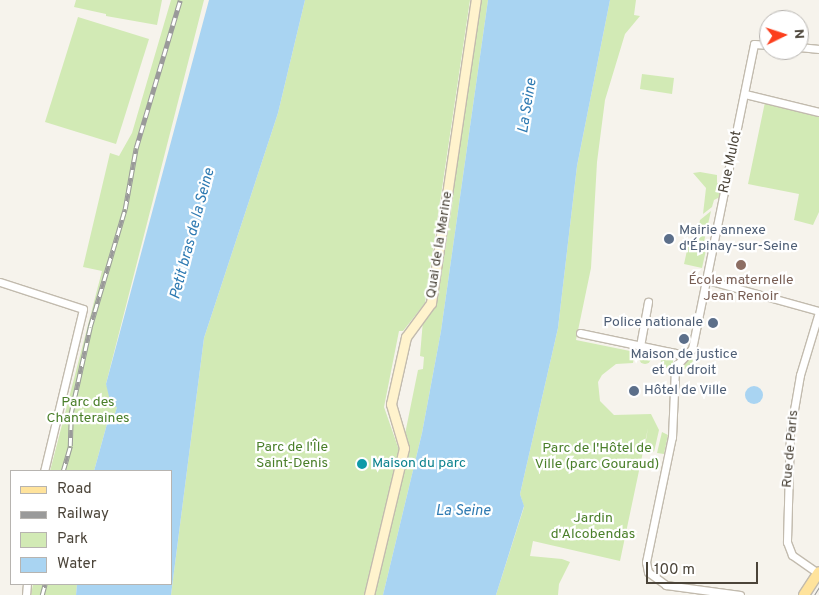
<!DOCTYPE html>
<meta charset="utf-8">
<style>
body{margin:0}
#map{position:relative;width:819px;height:595px;overflow:hidden;background:#f6f3ec;font-family:Overpass,sans-serif}
div>[style]{position:absolute}
.green>*{inset:0;background:#d2eab5}
.round{border-radius:50%}
.water>*{inset:0;background:#a9d4f2}
.roads{filter:drop-shadow(1px 0 #c2bbae) drop-shadow(-1px 0 #c2bbae) drop-shadow(0 1px #c2bbae) drop-shadow(0 -1px #c2bbae)}
.street>*{height:7px;margin:-3.5px;padding:0 3.5px;transform-origin:3.5px;border-radius:3.5px;background:#fff}
.secondary>*{height:9px;margin:-4.5px;padding:0 4.5px;transform-origin:4.5px;border-radius:4.5px;background:#fff3cd}
.primary>*{height:10px;margin:-5px;padding:0 5px;transform-origin:5px;border-radius:5px;background:#ffe39c}
.tram>*{height:1px;margin:-0.5px;padding:0 0.5px;transform-origin:0.5px;border-radius:0.5px;background:#9a9a9a}
.rail>*{height:4.5px;margin-top:-2.25px;transform-origin:0;background:repeating-linear-gradient(90deg,#fff 0 8px,#9a9a9a 0 16px);box-sizing:border-box;border-block:1px solid #9a9a9a}
.dots>*{width:14px;height:14px;translate:-50% -50%;box-sizing:border-box;border:2px solid #fff;border-radius:50%}
span{translate:-50% -50%;white-space:nowrap;text-align:center;line-height:1.15;-webkit-text-stroke:4.5px #fff;paint-order:stroke}
.street-label{font-size:14px;color:#4b4439}
.service-label{font-size:14px;color:#4e5e75}
.left{translate:0 -50%;text-align:left}
.right{translate:-100% -50%;text-align:right}
.education-label{font-size:14px;color:#785e54}
.park-label{font-size:14px;color:#4a7f2a}
.culture-label{font-size:14px;color:#0d838f}
.water-label{font-size:15px;color:#2e7ab2;font-style:italic}
.legend{position:absolute;left:10px;top:470px;width:162px;height:115px;box-sizing:border-box;background:#fff;border:1px solid #b7b4b0;margin:0;padding:6px 9px;list-style:none;font-size:15px;color:#4b4439}
.legend li{display:flex;align-items:center;gap:10px;height:25px}
.legend b{width:25px;border:1px solid #b7b4b0}
.north{position:absolute;left:759px;top:10px;width:50px;height:50px;box-sizing:border-box;background:#fff;border:1px solid #b7b4b0;border-radius:50%;rotate:86deg;font-size:14px;font-weight:700;line-height:20px;text-align:center;color:#4b4439}
.north::after{content:'';display:block;margin:auto;width:18px;height:22px;background:#fc3f1d;clip-path:polygon(50% 0,100% 100%,50% 72%,0 100%)}
.scale{position:absolute;left:646px;top:562px;width:112px;height:22px;box-sizing:border-box;border:2px solid #4b4439;border-top:0;padding-left:6px;font-size:15px;line-height:18px;white-space:nowrap;color:#4b4439;-webkit-text-stroke:4px #fff;paint-order:stroke}
</style>
<div id="map">
<div class="green">
<div style="clip-path:polygon(76px 0,162px 0,157px 25px,106px 16px,106px 14px,74px 7px)"></div>
<div style="clip-path:polygon(171px 0,204px 0,106px 384px,117px 407px,112px 424px,107px 424px,94px 471px,50px 471px,102px 271px,83px 267px,110px 153px,119px 156px,132px 133px)"></div>
<div style="clip-path:polygon(305px 0,470px 0,425px 303px,403px 331px,399px 331px,384px 407px,399px 450px,364px 595px,171px 595px,204px 338px,278px 113px)"></div>
<div style="clip-path:polygon(480px 0,488px 0,441px 331px,422px 433px,383px 595px,373px 595px,407px 454px,405px 434px,418px 370px,423px 369px,424px 357px,420px 356px,423px 320px,435px 305px)"></div>
<div style="clip-path:polygon(610px 0,636px 0,634px 15px,640px 16px,625px 34px,605px 100px,597px 162px,591px 268px,576px 340px,635px 352px,633px 363px,616px 364px,602px 375px,598px 382px,600px 401px,614px 415px,651px 414px,659px 430px,654px 452px,644px 451px,648px 428px,620px 561px,533px 541px,530px 556px,562px 559px,570px 562px,559px 584px,558px 595px,496px 595px,524px 507px,520px 494px,558px 328px,577px 166px)"></div>
<div style="clip-path:polygon(78px 17px,149px 39px,116px 144px,45px 122px)"></div>
<div style="clip-path:polygon(642px 74px,674px 78px,672px 94px,640px 89px)"></div>
<div style="clip-path:polygon(765px 102px,819px 115px,819px 212px,813px 225px,794px 220px,799px 194px,748px 184px)"></div>
<div style="clip-path:polygon(700px 172px,717px 175px,717px 183px,722px 184px,720px 197px,714px 200px,712px 207px,703px 214px,706px 188px,693px 173px)"></div>
<div style="clip-path:polygon(711px 211px,703px 246px,695px 245px,700px 220px)"></div>
<div style="clip-path:polygon(688px 246px,706px 250px,702px 268px,684px 264px)"></div>
<div class="round" style="left:639px;top:352px;width:12px;height:12px"></div>
<div style="clip-path:polygon(669px 356px,673px 358px,673px 368px,658px 368px,662px 359px)"></div>
<div style="clip-path:polygon(693px 356px,692px 369px,679px 369px,682px 364px)"></div>
<div style="clip-path:polygon(662px 432px,668px 435px,664px 454px,657px 453px)"></div>
<div style="clip-path:polygon(33px 584px,77px 584px,76px 595px,31px 595px)"></div>
</div>
<div class="water">
<div style="clip-path:polygon(209px 0,305px 0,278px 113px,204px 338px,171px 595px,76px 595px,77px 584px,171px 584px,171px 471px,94px 471px,107px 424px,112px 424px,117px 407px,111px 405px,106px 384px)"></div>
<div style="clip-path:polygon(488px 0,610px 0,577px 166px,558px 328px,520px 494px,524px 506px,496px 595px,383px 595px,422px 433px,441px 331px)"></div>
<div class="round" style="left:745px;top:386px;width:18px;height:18px"></div>
</div>
<div class="roads">
<div class="street">
<div style="left:799px;top:47px;width:20px;rotate:6deg"></div>
<div style="left:745px;top:94px;width:76px;rotate:13.7deg"></div>
<div style="left:707px;top:280px;width:116px;rotate:15.5deg"></div>
<div style="left:0;top:282px;width:87px;rotate:18deg"></div>
<div style="left:83px;top:309px;width:167px;rotate:103.5deg"></div>
<div style="left:819px;top:312px;width:66px;rotate:106.8deg"></div>
<div style="left:800px;top:375px;width:59px;rotate:99.8deg"></div>
<div style="left:790px;top:433px;width:109px;rotate:91.6deg"></div>
<div style="left:787px;top:542px;width:14px;rotate:69deg"></div>
<div style="left:792px;top:555px;width:33px;rotate:35deg"></div>
<div style="left:580px;top:333px;width:97px;rotate:11.9deg"></div>
<div style="left:675px;top:353px;width:9px;rotate:32deg"></div>
<div style="left:640px;top:346px;width:45px;rotate:-79.7deg"></div>
<div style="left:26px;top:595px;width:11px;rotate:-85deg"></div>
<div style="left:740px;top:595px;width:75px;rotate:-172.3deg"></div>
<div style="left:666px;top:585px;width:22px;rotate:-144deg"></div>
<div style="left:648px;top:572px;width:10px;rotate:-101deg"></div>
<div style="left:646px;top:562px;width:128px;rotate:-78.3deg"></div>
<div style="left:672px;top:437px;width:70px;rotate:-87.5deg"></div>
<div style="left:675px;top:367px;width:25px;rotate:-47deg"></div>
<div style="left:692px;top:349px;width:311px;rotate:-78.5deg"></div>
<div style="left:754px;top:44px;width:15px;rotate:4deg"></div>
</div>
<div class="secondary">
<div style="left:369px;top:595px;width:151px;rotate:-76.6deg"></div>
<div style="left:404px;top:448px;width:46px;rotate:-106.5deg"></div>
<div style="left:391px;top:404px;width:69px;rotate:-77.4deg"></div>
<div style="left:406px;top:337px;width:42px;rotate:-53.7deg"></div>
<div style="left:431px;top:303px;width:306px;rotate:-81.6deg"></div>
</div>
<div class="primary">
<div style="left:804px;top:595px;width:27px;rotate:-57deg"></div>
</div>
</div>
<div class="tram">
<div style="left:814px;top:595px;width:9px;rotate:-58deg"></div>
</div>
<div class="rail">
<div style="left:63px;top:471px;width:26px;rotate:-74deg"></div>
<div style="left:70px;top:446px;width:33px;rotate:-88deg"></div>
<div style="left:71px;top:413px;width:88px;rotate:-77.5deg"></div>
<div style="left:90px;top:327px;width:123px;rotate:-73.5deg"></div>
<div style="left:125px;top:209px;width:62px;rotate:-79.8deg"></div>
<div style="left:136px;top:148px;width:154px;rotate:-73.4deg"></div>
<div style="left:42px;top:595px;width:11px;rotate:-75deg"></div>
</div>
<div class="dots">
<div style="left:669px;top:239px;background:#5c6f8a"></div>
<div style="left:741px;top:265px;background:#8d6e63"></div>
<div style="left:713px;top:323px;background:#5c6f8a"></div>
<div style="left:684px;top:339px;background:#5c6f8a"></div>
<div style="left:634px;top:391px;background:#5c6f8a"></div>
<div style="left:362px;top:464px;background:#0f9aa8"></div>
</div>
<div class="street-label">
<span style="left:731px;top:162px;rotate:-78deg">Rue Mulot</span>
<span style="left:440px;top:245px;rotate:-81deg">Quai de la Marine</span>
<span style="left:791px;top:449px;rotate:-85deg">Rue de Paris</span>
</div>
<div class="service-label">
<span class="left" style="left:679px;top:239px">Mairie annexe<br>d'Épinay-sur-Seine</span>
<span class="right" style="left:703px;top:323px">Police nationale</span>
<span style="left:684px;top:363px">Maison de justice<br>et du droit</span>
<span class="left" style="left:644px;top:391px">Hôtel de Ville</span>
</div>
<div class="education-label">
<span style="left:741px;top:289px">École maternelle<br>Jean Renoir</span>
</div>
<div class="park-label">
<span style="left:88px;top:411px">Parc des<br>Chanteraines</span>
<span style="left:292px;top:456px">Parc de l'Île<br>Saint-Denis</span>
<span style="left:597px;top:457px">Parc de l'Hôtel de<br>Ville (parc Gouraud)</span>
<span style="left:593px;top:527px">Jardin<br>d'Alcobendas</span>
</div>
<div class="culture-label">
<span class="left" style="left:372px;top:464px">Maison du parc</span>
</div>
<div class="water-label">
<span style="left:528px;top:106px;rotate:-81deg">La Seine</span>
<span style="left:193px;top:234px;rotate:-75deg">Petit bras de la Seine</span>
<span style="left:463px;top:512px">La Seine</span>
</div>
<ul class="legend">
<li><b style="height:6px;background:#ffe39c"></b>Road</li>
<li><b style="height:6px;background:#9a9a9a"></b>Railway</li>
<li><b style="height:14px;background:#d2eab5"></b>Park</li>
<li><b style="height:14px;background:#a9d4f2"></b>Water</li>
</ul>
<div class="north">N</div>
<div class="scale">100 m</div>
</div>
